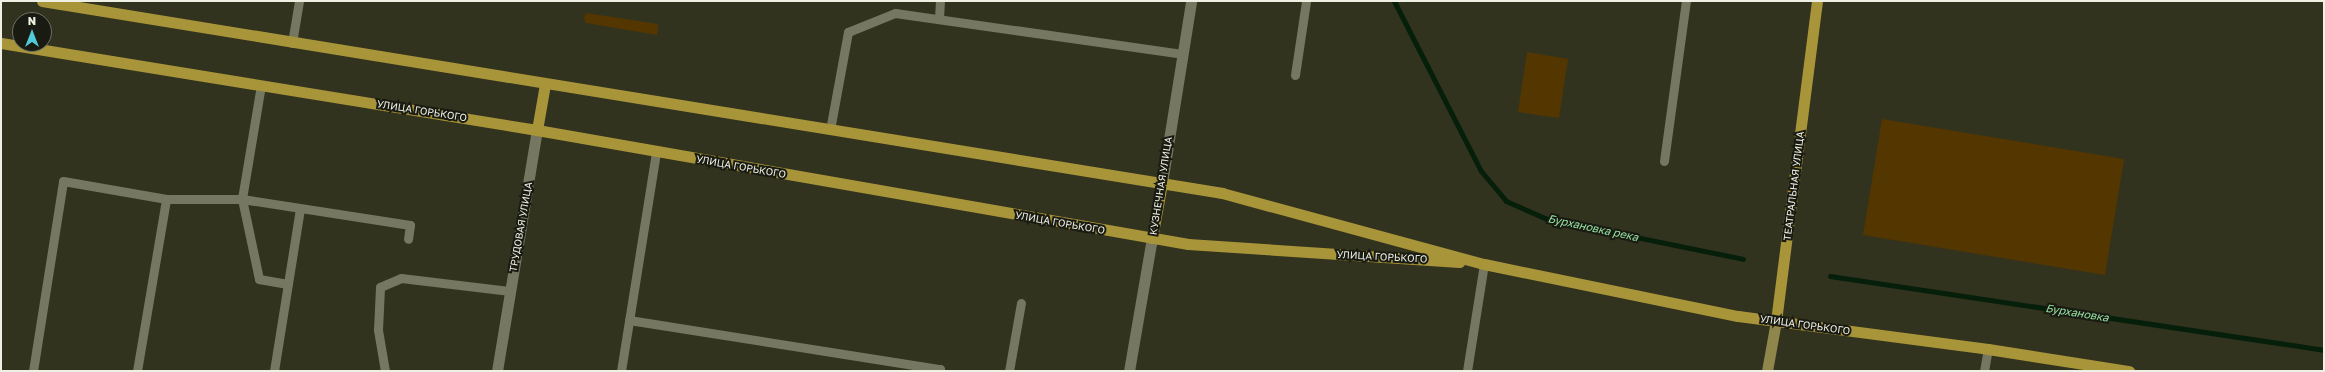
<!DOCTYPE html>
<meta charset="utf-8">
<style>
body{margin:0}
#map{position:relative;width:2325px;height:372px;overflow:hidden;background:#32331e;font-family:"Golos Text",sans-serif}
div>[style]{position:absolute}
.green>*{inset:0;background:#543600}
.stream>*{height:5px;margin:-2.5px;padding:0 2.5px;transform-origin:2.5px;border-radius:2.5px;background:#051f0b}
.service>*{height:9px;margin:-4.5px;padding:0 4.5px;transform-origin:4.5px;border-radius:4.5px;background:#757760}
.tertiary>*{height:11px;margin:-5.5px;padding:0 5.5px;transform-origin:5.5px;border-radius:5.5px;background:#757760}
.secondary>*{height:11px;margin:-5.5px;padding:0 5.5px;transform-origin:5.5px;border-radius:5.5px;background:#8f864c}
.primary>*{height:11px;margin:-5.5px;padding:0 5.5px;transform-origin:5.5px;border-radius:5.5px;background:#a99539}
span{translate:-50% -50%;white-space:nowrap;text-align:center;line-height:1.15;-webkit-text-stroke:4px #191a11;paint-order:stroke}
.street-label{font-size:10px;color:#eef0e3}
.water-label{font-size:11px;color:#95e0a2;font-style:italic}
.frame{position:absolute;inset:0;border:2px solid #eef0e3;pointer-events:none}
.north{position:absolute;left:12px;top:12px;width:40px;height:40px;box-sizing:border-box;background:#191a11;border:1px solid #6e7065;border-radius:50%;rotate:0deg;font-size:11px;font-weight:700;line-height:16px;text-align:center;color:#eef0e3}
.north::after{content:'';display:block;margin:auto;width:14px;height:18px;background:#52cbd8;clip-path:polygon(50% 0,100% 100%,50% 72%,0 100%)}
</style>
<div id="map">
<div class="green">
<div style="clip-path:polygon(586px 13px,658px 24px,657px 35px,586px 23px,584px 18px)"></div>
<div style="clip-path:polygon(1527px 52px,1568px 59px,1559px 118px,1518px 112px)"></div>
<div style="clip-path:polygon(1882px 119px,2124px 159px,2105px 275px,1863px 235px)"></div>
</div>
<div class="stream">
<div style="left:1394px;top:1px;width:191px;rotate:62.9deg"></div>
<div style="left:1481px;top:171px;width:39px;rotate:50deg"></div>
<div style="left:1506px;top:201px;width:45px;rotate:23.7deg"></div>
<div style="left:1547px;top:219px;width:200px;rotate:11.5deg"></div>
<div style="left:1830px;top:276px;width:500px;rotate:8.5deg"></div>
</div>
<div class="service">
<div style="left:939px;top:19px;width:18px;rotate:-87deg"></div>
<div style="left:292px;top:43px;width:43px;rotate:-80.5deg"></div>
<div style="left:1295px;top:75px;width:75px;rotate:-81.5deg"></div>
<div style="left:261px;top:85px;width:116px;rotate:99.5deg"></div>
<div style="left:242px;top:199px;width:82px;rotate:78deg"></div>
<div style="left:259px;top:279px;width:29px;rotate:10deg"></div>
<div style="left:830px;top:130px;width:100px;rotate:-79.6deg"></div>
<div style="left:848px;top:32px;width:51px;rotate:-22deg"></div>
<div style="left:895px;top:13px;width:290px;rotate:8.1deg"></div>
<div style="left:1664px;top:161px;width:162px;rotate:-82.2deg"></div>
<div style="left:629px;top:320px;width:315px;rotate:9deg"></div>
<div style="left:940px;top:369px;width:2px;rotate:90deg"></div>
<div style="left:33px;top:371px;width:192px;rotate:-81deg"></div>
<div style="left:63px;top:181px;width:105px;rotate:9.9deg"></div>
<div style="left:166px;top:199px;width:76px"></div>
<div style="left:242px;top:199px;width:170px;rotate:8.8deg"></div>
<div style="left:410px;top:225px;width:14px;rotate:98deg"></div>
<div style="left:137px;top:371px;width:174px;rotate:-80.4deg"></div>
<div style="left:274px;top:371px;width:164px;rotate:-80.9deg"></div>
<div style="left:385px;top:371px;width:42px;rotate:-99.7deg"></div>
<div style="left:378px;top:330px;width:43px;rotate:-87.3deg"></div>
<div style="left:380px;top:287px;width:23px;rotate:-23deg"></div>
<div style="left:401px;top:278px;width:110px;rotate:6.8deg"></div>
<div style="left:621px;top:371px;width:222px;rotate:-80.9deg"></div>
<div style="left:1009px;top:371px;width:69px;rotate:-80deg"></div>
<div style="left:1467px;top:371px;width:108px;rotate:-81deg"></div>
<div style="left:1984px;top:371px;width:22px;rotate:-80deg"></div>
</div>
<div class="tertiary">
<div style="left:1162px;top:183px;width:184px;rotate:-80.9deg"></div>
<div style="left:497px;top:371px;width:244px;rotate:-80.6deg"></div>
<div style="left:1129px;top:371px;width:135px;rotate:-80.2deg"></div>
</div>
<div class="secondary">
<div style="left:1767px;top:371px;width:51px;rotate:-79.8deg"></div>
</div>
<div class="primary">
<div style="left:42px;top:1px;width:1196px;rotate:9.24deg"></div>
<div style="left:1222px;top:193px;width:271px;rotate:15.2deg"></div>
<div style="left:1484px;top:264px;width:259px;rotate:11.6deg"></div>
<div style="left:1738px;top:316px;width:252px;rotate:7.5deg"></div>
<div style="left:1988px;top:349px;width:143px;rotate:8.9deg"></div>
<div style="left:1px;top:43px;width:543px;rotate:9.22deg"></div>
<div style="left:537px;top:130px;width:661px;rotate:9.93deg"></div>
<div style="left:1188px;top:244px;width:272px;rotate:3.8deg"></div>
<div style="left:537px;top:130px;width:47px;rotate:-80.1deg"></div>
<div style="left:1152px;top:238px;width:56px;rotate:-79.7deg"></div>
<div style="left:1776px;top:321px;width:323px;rotate:-82.7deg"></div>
</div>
<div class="street-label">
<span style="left:422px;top:111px;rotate:9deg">УЛИЦА ГОРЬКОГО</span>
<span style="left:741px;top:167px;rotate:10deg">УЛИЦА ГОРЬКОГО</span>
<span style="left:1161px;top:186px;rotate:-81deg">КУЗНЕЧНАЯ УЛИЦА</span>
<span style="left:1794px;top:186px;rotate:-83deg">ТЕАТРАЛЬНАЯ УЛИЦА</span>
<span style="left:1060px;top:223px;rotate:10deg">УЛИЦА ГОРЬКОГО</span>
<span style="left:521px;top:227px;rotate:-80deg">ТРУДОВАЯ УЛИЦА</span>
<span style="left:1382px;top:257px;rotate:3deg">УЛИЦА ГОРЬКОГО</span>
<span style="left:1805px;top:325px;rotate:8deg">УЛИЦА ГОРЬКОГО</span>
</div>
<div class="water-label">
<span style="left:1593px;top:228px;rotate:12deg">Бурхановка река</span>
<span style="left:2077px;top:313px;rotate:9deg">Бурхановка</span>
</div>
<div class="frame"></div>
<div class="north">N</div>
</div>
